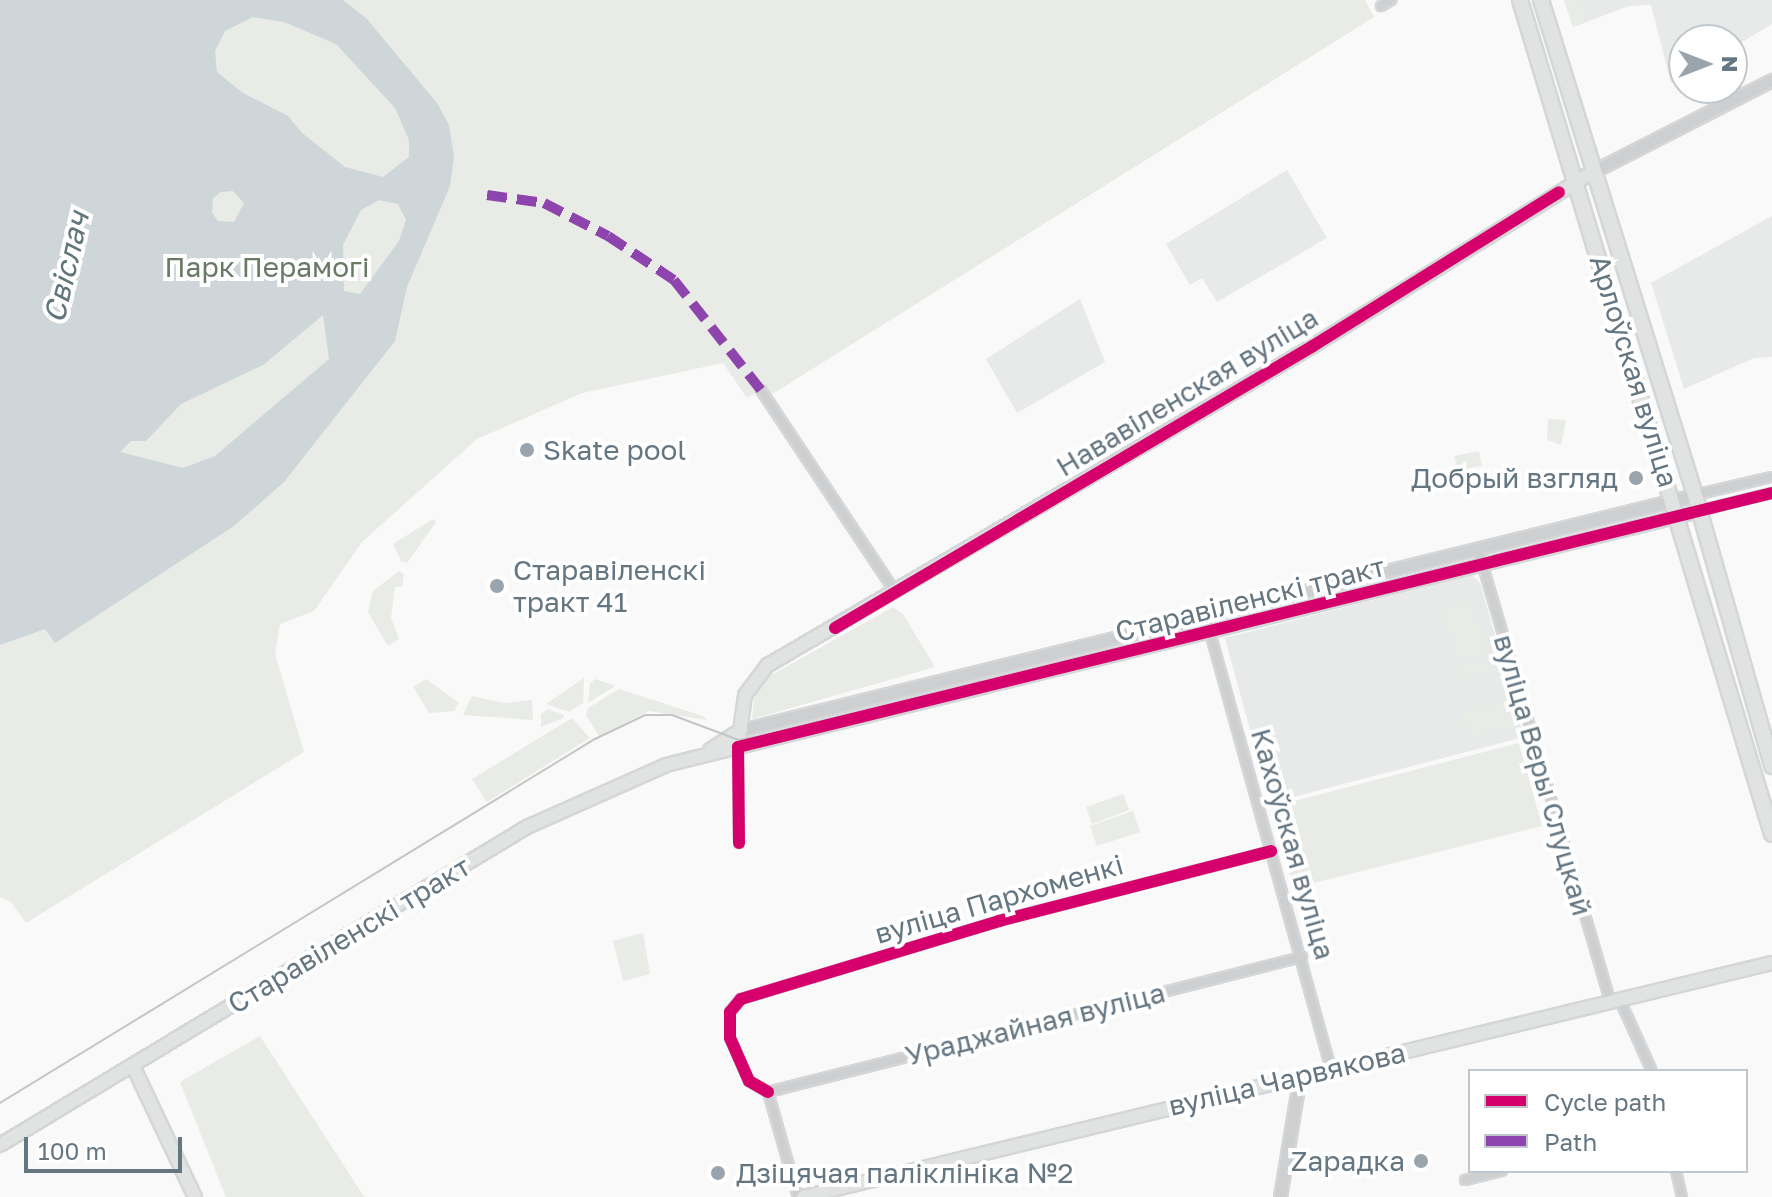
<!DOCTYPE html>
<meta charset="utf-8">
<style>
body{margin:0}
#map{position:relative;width:1772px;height:1197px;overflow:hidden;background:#f9f9f9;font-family:"Golos Text",sans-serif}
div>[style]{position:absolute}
.built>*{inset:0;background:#e8e9e9}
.green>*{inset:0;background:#e8ebe6}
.water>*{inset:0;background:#ced6d9}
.roads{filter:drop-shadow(2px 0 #d5d6d7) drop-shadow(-2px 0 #d5d6d7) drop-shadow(0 2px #d5d6d7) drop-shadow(0 -2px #d5d6d7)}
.minor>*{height:8px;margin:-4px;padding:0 4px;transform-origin:4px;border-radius:4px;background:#cecfd0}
.tertiary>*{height:11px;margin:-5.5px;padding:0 5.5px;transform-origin:5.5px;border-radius:5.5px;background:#cecfd0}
.secondary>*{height:12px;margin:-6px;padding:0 6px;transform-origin:6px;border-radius:6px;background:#e1e2e2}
.primary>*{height:14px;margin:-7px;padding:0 7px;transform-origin:7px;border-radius:7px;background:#e1e2e2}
.tram>*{height:2px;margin:-1px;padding:0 1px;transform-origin:1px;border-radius:1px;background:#c3c5c6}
.quiet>*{height:10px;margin-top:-5px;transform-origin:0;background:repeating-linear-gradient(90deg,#8e44ad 0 20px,transparent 0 30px)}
.cycleway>*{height:12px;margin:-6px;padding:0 6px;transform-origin:6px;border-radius:6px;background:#d6006c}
.dots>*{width:22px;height:22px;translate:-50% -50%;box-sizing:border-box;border:4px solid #fff;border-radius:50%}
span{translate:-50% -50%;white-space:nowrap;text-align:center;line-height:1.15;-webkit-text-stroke:8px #fff;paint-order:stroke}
.park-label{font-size:28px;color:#687a64}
.street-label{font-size:28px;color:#657683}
.poi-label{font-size:28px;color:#657683}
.left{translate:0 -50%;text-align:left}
.right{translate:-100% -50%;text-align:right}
.water-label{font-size:30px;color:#60757c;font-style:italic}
.legend{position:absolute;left:1468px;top:1069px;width:280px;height:104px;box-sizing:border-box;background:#fff;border:2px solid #c1c8cd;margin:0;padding:10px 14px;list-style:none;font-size:24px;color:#657683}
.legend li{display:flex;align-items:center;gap:16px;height:40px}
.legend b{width:40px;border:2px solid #c1c8cd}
.north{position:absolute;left:1668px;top:24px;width:80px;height:80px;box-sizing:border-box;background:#fff;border:2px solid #c1c8cd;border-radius:50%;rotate:90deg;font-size:22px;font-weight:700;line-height:32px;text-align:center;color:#657683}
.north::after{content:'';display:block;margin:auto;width:28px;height:36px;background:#99a4ac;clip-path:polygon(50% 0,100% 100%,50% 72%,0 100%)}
.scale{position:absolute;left:24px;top:1137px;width:158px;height:36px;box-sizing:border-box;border:4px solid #657683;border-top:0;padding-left:10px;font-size:24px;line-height:28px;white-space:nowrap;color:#657683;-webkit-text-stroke:6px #fff;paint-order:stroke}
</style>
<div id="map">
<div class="built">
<div style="clip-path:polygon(1564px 0,1772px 0,1772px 24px,1732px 48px,1732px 40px,1684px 40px,1684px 76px,1671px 83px,1651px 5px,1629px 6px,1573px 27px)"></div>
<div style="clip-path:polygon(1287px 170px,1327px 238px,1217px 302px,1202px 278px,1190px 285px,1166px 244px)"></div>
<div style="clip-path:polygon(1772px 216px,1772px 357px,1754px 358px,1684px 389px,1651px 283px)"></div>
<div style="clip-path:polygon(1080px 299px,1105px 362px,1017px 413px,986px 359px)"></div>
<div style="clip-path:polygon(1472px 575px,1480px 583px,1524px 737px,1270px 803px,1225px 638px)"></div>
</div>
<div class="green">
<div style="clip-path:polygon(0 0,1365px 0,1374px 17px,774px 393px,761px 390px,747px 398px,723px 363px,582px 393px,477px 439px,362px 542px,314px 611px,280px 624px,275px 654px,304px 752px,26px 923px,11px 902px,0 897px)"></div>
<div style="clip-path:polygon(1564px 0,1580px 0,1587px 22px,1573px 27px)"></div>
<div style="clip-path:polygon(1548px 419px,1566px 420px,1561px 445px,1547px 440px)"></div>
<div style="clip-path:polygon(1479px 451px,1482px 466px,1468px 468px,1472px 484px,1462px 485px,1454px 456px)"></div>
<div style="clip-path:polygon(433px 519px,436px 522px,407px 563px,401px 561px,393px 544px)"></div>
<div style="clip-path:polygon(399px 571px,404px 574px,402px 587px,395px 587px,391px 618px,399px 639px,388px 646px,368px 612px,373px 591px)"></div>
<div style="clip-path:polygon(1472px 601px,1486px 654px,1456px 661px,1442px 608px)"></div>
<div style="clip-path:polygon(893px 607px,903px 614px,935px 667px,752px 719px,754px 699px,766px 678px)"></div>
<div style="clip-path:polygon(1485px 660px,1488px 673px,1461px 680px,1458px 667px)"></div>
<div style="clip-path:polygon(584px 678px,583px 703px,569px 712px,546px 704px)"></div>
<div style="clip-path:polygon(426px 679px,459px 703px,454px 711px,429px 713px,413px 687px)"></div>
<div style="clip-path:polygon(596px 679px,615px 686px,588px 703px,590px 683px)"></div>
<div style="clip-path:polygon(619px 689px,703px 716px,707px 720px,649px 711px,599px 736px,586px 715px,588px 708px)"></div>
<div style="clip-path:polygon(472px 696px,503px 703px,532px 700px,533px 720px,463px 715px)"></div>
<div style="clip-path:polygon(1507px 701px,1514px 726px,1469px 738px,1462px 713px)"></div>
<div style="clip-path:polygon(548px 709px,564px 715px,564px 718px,541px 727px,541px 714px)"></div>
<div style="clip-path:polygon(572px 718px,590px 738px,487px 802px,472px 779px)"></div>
<div style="clip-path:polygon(1519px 743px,1542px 826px,1294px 888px,1271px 807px)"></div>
<div style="clip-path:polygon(1123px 794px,1129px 810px,1092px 824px,1086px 807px)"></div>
<div style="clip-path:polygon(1133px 811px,1140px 832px,1097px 846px,1090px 826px)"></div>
<div style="clip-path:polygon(643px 933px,650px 974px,623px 981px,613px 941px)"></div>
<div style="clip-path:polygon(260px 1036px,363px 1195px,365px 1197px,226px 1197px,180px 1082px)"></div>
</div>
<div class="water">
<div style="clip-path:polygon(evenodd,0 0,343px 0,366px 18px,437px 103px,449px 125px,454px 157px,450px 186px,407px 287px,395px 341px,284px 482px,234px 526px,55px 643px,45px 629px,0 645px,0 0,253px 17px,284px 22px,336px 44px,395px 108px,409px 140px,409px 157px,383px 177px,345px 167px,302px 133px,288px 116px,243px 93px,217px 72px,215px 51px,225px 31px,253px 17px,0 0,221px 192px,233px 191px,244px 203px,234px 222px,218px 221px,212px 213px,213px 198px,221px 192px,0 0,379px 200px,398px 204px,406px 220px,399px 241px,360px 294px,344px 291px,343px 245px,361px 210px,379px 200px,0 0,323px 315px,329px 359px,215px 456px,183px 468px,120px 452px,131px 441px,146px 441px,181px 404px,263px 365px,323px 315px)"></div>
</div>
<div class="roads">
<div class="minor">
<div style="left:1381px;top:6px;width:12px;rotate:-31deg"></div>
<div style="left:761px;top:390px;width:242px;rotate:56.4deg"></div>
<div style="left:1695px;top:495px;width:79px;rotate:-13.2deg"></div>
<div style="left:1699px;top:511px;width:75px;rotate:-13.9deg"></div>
<div style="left:1478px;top:549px;width:470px;rotate:73.7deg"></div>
<div style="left:1206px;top:618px;width:467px;rotate:74.5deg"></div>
<div style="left:738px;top:747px;width:96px;rotate:89.4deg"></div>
<div style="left:1619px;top:998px;width:80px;rotate:65.7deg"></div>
<div style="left:768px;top:1092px;width:22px;rotate:-150deg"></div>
<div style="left:749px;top:1081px;width:47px;rotate:-113.8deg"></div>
<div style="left:730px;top:1038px;width:26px;rotate:-90deg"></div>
<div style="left:730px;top:1012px;width:17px;rotate:-50deg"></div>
<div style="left:741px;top:999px;width:270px;rotate:-16.8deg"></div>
<div style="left:999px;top:921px;width:281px;rotate:-14.4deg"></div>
<div style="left:768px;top:1092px;width:551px;rotate:-14.19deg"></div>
<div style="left:768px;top:1092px;width:109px;rotate:74.1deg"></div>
<div style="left:1676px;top:1171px;width:27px;rotate:77deg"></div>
<div style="left:1465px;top:1180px;width:38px;rotate:-14deg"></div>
</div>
<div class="tertiary">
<div style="left:1594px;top:171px;width:200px;rotate:-27.1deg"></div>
<div style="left:741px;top:730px;width:983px;rotate:-13.84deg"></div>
<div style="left:738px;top:747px;width:990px;rotate:-13.8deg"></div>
<div style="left:1280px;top:1197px;width:124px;rotate:-80.7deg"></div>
</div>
<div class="secondary">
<div style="left:710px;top:750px;width:37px;rotate:-33deg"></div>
<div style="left:133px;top:1066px;width:145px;rotate:64.7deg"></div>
<div style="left:0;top:1145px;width:616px;rotate:-31.11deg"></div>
<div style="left:527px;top:827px;width:152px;rotate:-24deg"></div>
<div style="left:666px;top:765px;width:74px;rotate:-14deg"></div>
<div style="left:738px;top:747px;width:52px;rotate:-82.3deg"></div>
<div style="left:745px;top:695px;width:38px;rotate:-53deg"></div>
<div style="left:768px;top:665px;width:631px;rotate:-30.34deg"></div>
<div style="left:1313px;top:346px;width:331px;rotate:-31.9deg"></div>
<div style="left:803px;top:1197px;width:997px;rotate:-13.58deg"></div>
</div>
<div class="primary">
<div style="left:1520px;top:0;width:871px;rotate:73.19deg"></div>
<div style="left:1541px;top:0;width:518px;rotate:72.72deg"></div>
<div style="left:1695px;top:495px;width:282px;rotate:74.1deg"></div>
</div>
</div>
<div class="tram">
<div style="left:0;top:1103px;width:698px;rotate:-31.46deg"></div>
<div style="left:595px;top:739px;width:55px;rotate:-25.6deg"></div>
<div style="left:645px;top:715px;width:27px"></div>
<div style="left:672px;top:715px;width:72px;rotate:20.5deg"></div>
<div style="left:739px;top:740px;width:21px;rotate:-8deg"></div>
<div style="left:760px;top:737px;width:1042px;rotate:-13.82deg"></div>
</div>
<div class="quiet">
<div style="left:487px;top:195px;width:58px;rotate:8deg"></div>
<div style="left:544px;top:203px;width:72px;rotate:27.3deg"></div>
<div style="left:608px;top:236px;width:79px;rotate:33.7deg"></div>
<div style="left:674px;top:280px;width:140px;rotate:51.7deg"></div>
</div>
<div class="cycleway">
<div style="left:835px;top:628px;width:555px;rotate:-30.54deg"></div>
<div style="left:1313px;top:346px;width:290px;rotate:-32deg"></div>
<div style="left:739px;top:843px;width:96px;rotate:-90.6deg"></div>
<div style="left:738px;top:747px;width:1065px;rotate:-13.8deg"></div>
<div style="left:768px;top:1092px;width:22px;rotate:-150deg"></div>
<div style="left:749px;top:1081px;width:47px;rotate:-113.8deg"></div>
<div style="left:730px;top:1038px;width:26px;rotate:-90deg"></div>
<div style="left:730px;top:1012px;width:17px;rotate:-50deg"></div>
<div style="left:741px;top:999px;width:270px;rotate:-16.8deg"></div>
<div style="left:999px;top:921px;width:281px;rotate:-14.4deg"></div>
</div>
<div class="dots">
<div style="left:527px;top:450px;background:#99a4ac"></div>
<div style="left:1636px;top:478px;background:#99a4ac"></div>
<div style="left:497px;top:586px;background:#99a4ac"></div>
<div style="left:1421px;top:1161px;background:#99a4ac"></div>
<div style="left:718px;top:1173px;background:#99a4ac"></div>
</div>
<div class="park-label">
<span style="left:267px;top:267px">Парк Перамогі</span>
</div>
<div class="street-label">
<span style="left:1634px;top:371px;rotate:73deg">Арлоўская вуліца</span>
<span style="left:1187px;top:392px;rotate:-31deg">Нававіленская вуліца</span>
<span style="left:1250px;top:599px;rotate:-14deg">Старавіленскі тракт</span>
<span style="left:1543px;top:775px;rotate:74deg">вуліца Веры Слуцкай</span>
<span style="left:1293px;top:844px;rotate:74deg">Кахоўская вуліца</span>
<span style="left:999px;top:899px;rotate:-16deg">вуліца Пархоменкі</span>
<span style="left:349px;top:935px;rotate:-31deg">Старавіленскі тракт</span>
<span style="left:1035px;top:1024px;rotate:-14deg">Ураджайная вуліца</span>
<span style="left:1287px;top:1079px;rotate:-13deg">вуліца Чарвякова</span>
</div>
<div class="poi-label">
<span class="left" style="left:543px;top:450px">Skate pool</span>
<span class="right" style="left:1618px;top:478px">Добрый взгляд</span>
<span class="left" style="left:513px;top:586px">Старавіленскі<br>тракт 41</span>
<span class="right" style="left:1405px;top:1161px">Zарадка</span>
<span class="left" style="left:736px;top:1173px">Дзіцячая паліклініка №2</span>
</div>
<div class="water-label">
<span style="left:66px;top:267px;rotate:-77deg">Свіслач</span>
</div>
<ul class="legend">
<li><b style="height:10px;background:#d6006c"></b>Cycle path</li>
<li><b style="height:10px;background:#8e44ad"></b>Path</li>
</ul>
<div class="north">N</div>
<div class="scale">100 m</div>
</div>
